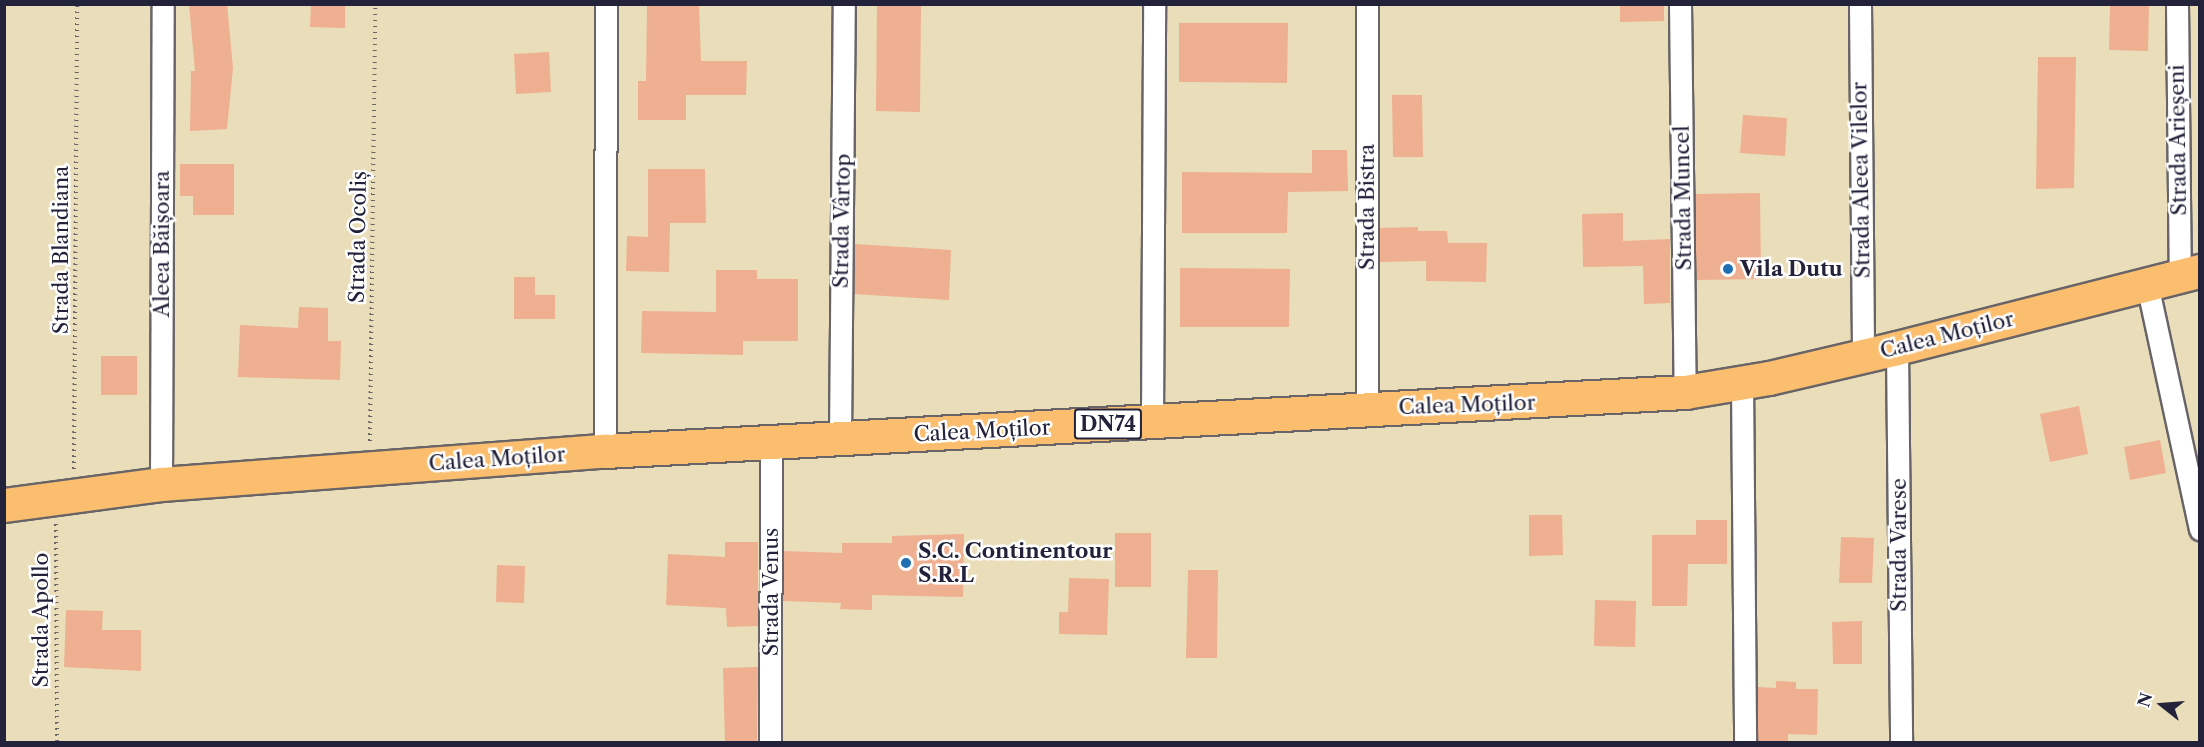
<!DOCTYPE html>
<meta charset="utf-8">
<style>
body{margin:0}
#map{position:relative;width:2204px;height:747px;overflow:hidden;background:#e9deb9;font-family:"Libre Caslon Text",serif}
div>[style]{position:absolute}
.building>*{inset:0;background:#efaf91}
.path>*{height:4px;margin-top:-2px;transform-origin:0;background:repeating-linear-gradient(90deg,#686467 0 1.5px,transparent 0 6px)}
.roads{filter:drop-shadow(2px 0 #686467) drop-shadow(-2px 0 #686467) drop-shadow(0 2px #686467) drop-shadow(0 -2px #686467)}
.minor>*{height:21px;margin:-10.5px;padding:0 10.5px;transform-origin:10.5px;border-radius:10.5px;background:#fff}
.primary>*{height:33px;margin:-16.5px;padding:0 16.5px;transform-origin:16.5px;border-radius:16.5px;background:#fabe6e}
.dots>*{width:16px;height:16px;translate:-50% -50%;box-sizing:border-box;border:3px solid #fff;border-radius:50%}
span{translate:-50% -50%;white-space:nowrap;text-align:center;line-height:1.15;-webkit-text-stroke:5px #fff;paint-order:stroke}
.shield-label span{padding:2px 4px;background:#fff;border:2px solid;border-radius:4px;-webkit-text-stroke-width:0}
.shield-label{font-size:20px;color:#22223b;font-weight:700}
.street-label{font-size:21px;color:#22223b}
.poi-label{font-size:21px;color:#22223b;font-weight:700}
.left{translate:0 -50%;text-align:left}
.frame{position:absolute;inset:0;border:6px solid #22223b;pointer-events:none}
.north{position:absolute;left:2132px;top:675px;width:60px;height:60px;-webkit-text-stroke:4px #fff;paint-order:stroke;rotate:287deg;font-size:16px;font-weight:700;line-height:24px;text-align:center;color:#22223b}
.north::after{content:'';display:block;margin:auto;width:21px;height:27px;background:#22223b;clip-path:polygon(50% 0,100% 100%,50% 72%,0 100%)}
</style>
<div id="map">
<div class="building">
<div style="clip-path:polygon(189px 4px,227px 4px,233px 68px,227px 129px,190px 131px,191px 71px,195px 71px)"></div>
<div style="clip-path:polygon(311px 4px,345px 4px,345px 28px,310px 27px)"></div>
<div style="clip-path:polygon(647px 4px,699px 4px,701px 61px,747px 61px,746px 95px,686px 95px,686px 120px,638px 120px,638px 81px,646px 81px)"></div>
<div style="clip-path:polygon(877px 4px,921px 4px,920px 112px,876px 111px)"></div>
<div style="clip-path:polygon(1620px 4px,1664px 4px,1664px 21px,1620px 22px)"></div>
<div style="clip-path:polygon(2110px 5px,2149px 6px,2148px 51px,2109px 50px)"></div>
<div style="clip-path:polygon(1179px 23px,1288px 23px,1287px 83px,1179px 82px)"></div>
<div style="clip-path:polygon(549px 52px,551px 92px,516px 94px,514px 54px)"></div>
<div style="clip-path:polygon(2038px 57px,2076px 57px,2074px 188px,2036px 189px)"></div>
<div style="clip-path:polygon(1392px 95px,1422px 95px,1423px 157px,1393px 157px)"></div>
<div style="clip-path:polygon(1743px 115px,1787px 118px,1785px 156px,1740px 153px)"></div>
<div style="clip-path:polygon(1312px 150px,1347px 150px,1348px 191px,1288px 192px,1287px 233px,1182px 233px,1182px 172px,1312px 173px)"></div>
<div style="clip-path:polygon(180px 164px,234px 164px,234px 215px,193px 215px,193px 196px,180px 196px)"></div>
<div style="clip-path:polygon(648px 169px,705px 169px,706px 223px,670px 223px,669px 272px,626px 271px,627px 236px,648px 237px)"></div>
<div style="clip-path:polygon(1760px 193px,1761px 279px,1696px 280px,1695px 194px)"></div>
<div style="clip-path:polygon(1623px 213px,1623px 241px,1670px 239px,1670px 303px,1644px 304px,1643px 266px,1583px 267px,1582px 214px)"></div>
<div style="clip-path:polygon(1418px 227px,1418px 231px,1447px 231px,1448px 243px,1487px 243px,1486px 282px,1426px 281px,1426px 261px,1380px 262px,1380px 228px)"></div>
<div style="clip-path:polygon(855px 244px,951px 250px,949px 300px,854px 294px)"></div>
<div style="clip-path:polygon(1180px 268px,1290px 269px,1289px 327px,1180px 327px)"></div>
<div style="clip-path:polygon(716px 270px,757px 270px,757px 279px,798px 279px,798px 341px,743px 341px,743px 355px,641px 353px,642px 311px,716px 312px)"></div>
<div style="clip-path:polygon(514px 277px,535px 277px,535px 295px,555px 295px,555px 319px,514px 319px)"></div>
<div style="clip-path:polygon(299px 307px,328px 308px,328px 341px,341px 341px,340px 380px,238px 377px,240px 325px,298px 328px)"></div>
<div style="clip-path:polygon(101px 356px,137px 356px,137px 395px,101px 395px)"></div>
<div style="clip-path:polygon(2079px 406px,2088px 454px,2050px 462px,2040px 414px)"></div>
<div style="clip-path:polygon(2160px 440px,2166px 473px,2130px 480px,2124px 447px)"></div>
<div style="clip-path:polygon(1529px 515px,1562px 515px,1563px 555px,1529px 556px)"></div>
<div style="clip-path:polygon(1696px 520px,1727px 520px,1727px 564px,1688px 564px,1687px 606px,1652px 606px,1652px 535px,1696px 535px)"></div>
<div style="clip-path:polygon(1115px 533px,1151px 533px,1151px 587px,1115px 587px)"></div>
<div style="clip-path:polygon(964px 534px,963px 597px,872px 595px,872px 610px,840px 609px,841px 603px,783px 601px,783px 551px,842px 553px,842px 543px,892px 543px,892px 536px)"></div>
<div style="clip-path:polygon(1841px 537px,1874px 538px,1872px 583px,1839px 583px)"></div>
<div style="clip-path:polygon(725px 542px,758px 542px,758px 626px,727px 627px,726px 608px,666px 605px,668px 554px,725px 557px)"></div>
<div style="clip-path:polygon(497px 565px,525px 566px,524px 603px,496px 602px)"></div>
<div style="clip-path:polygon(1188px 570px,1218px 570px,1217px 658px,1186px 658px)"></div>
<div style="clip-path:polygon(1069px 578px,1109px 579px,1107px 635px,1059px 634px,1059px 612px,1068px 612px)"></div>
<div style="clip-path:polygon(1595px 600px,1636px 601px,1635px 647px,1594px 646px)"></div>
<div style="clip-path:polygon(66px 610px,103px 611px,102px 630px,141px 630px,141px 671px,64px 667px)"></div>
<div style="clip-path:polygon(1862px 621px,1862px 664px,1833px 664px,1832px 622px)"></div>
<div style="clip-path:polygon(758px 667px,757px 742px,725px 742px,723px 668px)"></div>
<div style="clip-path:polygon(1776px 681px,1796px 682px,1796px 689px,1818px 689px,1817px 735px,1788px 734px,1788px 742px,1758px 742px,1757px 687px,1776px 688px)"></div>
</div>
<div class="path">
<div style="left:370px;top:441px;width:437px;rotate:-89.3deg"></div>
<div style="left:74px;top:469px;width:465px;rotate:-89.6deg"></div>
<div style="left:56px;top:524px;width:218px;rotate:89.7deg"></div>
</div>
<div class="roads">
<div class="minor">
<div style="left:1367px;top:4px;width:406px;rotate:90deg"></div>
<div style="left:1680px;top:4px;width:388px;rotate:89.3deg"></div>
<div style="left:1860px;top:4px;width:351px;rotate:89.5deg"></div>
<div style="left:2177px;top:4px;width:272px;rotate:89.4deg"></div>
<div style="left:2147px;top:284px;width:251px;rotate:77.8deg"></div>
<div style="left:1897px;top:348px;width:394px;rotate:89.4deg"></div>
<div style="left:1742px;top:382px;width:360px;rotate:89.5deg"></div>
<div style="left:1152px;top:421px;width:417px;rotate:-89.7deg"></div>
<div style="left:840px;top:438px;width:434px;rotate:-89.5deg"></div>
<div style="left:605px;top:451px;width:447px;rotate:-89.9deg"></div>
<div style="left:161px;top:484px;width:480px;rotate:-89.8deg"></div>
<div style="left:770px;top:742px;width:300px;rotate:-89.8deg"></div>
</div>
<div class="primary">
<div style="left:4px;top:505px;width:158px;rotate:-7.6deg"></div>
<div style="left:161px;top:484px;width:445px;rotate:-4.3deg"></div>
<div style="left:605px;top:451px;width:1082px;rotate:-3.13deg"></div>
<div style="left:1685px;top:392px;width:85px;rotate:-9.5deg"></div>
<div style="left:1769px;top:378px;width:131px;rotate:-13.2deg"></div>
<div style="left:1897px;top:348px;width:313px;rotate:-14.3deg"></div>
</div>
</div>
<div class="dots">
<div style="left:1728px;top:269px;background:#1f6fb2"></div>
<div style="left:906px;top:563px;background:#1f6fb2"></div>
</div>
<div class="shield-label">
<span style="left:1108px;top:424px">DN74</span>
</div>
<div class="street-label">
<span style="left:2178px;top:140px;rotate:-91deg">Strada Arieșeni</span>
<span style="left:1861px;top:180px;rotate:-91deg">Strada Aleea Vilelor</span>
<span style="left:1683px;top:198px;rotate:-91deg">Strada Muncel</span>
<span style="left:1367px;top:207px;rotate:-90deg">Strada Bistra</span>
<span style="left:842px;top:221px;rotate:-89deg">Strada Vârtop</span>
<span style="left:358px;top:237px;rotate:-89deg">Strada Ocoliș</span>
<span style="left:162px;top:244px;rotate:-90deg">Aleea Băișoara</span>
<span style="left:61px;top:250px;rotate:-90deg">Strada Blandiana</span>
<span style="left:1947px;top:335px;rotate:-14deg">Calea Moților</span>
<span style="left:1467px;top:405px;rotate:-2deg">Calea Moților</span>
<span style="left:982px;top:431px;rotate:-3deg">Calea Moților</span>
<span style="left:497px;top:459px;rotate:-4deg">Calea Moților</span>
<span style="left:1899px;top:545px;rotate:-90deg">Strada Varese</span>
<span style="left:771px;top:592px;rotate:-90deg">Strada Venus</span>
<span style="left:41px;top:620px;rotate:-90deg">Strada Apollo</span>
</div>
<div class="poi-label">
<span class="left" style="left:1740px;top:269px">Vila Dutu</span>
<span class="left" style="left:918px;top:563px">S.C. Continentour<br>S.R.L</span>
</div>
<div class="frame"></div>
<div class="north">N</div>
</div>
